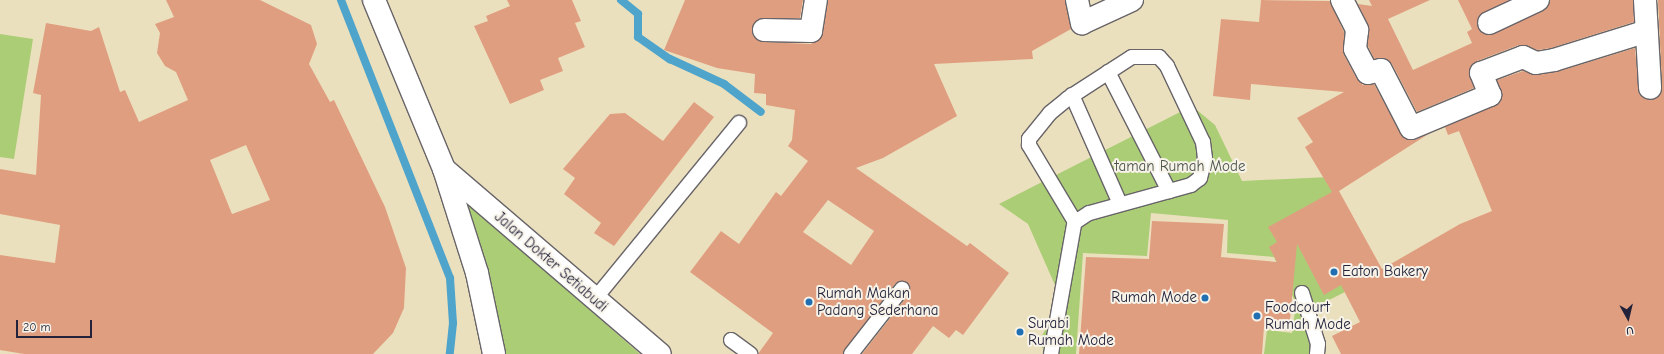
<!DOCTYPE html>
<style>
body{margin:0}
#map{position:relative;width:1664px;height:354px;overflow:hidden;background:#ebe0bd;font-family:"Comic Neue",sans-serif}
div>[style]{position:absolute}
.green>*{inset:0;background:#abcd76}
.stream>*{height:8px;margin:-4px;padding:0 4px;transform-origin:4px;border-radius:4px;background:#4ea4cb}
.building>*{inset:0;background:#e09e80}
.roads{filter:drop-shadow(1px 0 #686468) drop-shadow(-1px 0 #686468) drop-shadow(0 1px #686468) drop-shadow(0 -1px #686468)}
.service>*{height:14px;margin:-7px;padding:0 7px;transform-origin:7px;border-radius:7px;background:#fff}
.minor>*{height:22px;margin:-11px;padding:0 11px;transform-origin:11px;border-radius:11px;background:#fff}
.primary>*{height:22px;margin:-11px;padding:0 11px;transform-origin:11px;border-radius:11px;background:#fff}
.dots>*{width:11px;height:11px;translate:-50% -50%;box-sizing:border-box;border:2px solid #f7f3e8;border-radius:50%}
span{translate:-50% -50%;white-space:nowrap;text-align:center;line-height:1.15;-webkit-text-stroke:4px #f7f3e8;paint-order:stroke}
.park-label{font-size:15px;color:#4b554d}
.street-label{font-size:15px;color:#22223b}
.poi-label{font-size:15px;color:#22223b}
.left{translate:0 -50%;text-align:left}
.right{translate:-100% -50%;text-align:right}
.north{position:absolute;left:1608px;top:298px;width:40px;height:40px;-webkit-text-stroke:3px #f7f3e8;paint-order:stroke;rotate:172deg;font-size:11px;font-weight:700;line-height:16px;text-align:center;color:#22223b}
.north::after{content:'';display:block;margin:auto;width:14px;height:18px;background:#22223b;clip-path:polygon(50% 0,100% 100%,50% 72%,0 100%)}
.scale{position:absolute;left:16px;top:320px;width:76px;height:18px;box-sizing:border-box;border:2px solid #22223b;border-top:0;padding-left:5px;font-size:12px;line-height:14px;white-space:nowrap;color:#22223b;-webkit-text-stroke:3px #f7f3e8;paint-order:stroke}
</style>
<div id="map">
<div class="green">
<div style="clip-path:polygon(0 34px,33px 39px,14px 159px,0 157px)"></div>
<div style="clip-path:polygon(1192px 106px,1215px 125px,1242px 181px,1329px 177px,1365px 282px,1301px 314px,1274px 257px,1227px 253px,1228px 220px,1151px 213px,1147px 256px,1083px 253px,1076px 354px,1051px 354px,1037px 344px,1062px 301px,1028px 224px,999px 204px)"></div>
<div style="clip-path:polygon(461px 197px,640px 354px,487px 354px)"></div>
<div style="clip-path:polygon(1296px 304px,1317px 354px,1264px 354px,1267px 330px,1292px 333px)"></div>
</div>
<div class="stream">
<div style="left:341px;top:0;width:299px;rotate:68.6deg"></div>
<div style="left:450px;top:278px;width:45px;rotate:86.2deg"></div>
<div style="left:453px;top:323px;width:31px;rotate:96deg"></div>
<div style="left:621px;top:0;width:22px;rotate:39deg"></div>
<div style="left:638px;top:14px;width:23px;rotate:90deg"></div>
<div style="left:638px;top:37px;width:39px;rotate:35deg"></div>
<div style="left:670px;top:59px;width:60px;rotate:24.8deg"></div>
<div style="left:724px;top:84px;width:46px;rotate:37.1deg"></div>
</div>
<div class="building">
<div style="clip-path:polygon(evenodd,166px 0,260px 0,311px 25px,317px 44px,309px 64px,330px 102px,334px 100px,385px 207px,406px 268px,404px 308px,393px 333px,373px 354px,24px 354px,0 350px,0 255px,55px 263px,60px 225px,0 214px,0 169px,36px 175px,41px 95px,33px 93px,46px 23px,91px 31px,99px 27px,120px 92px,125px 90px,139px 122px,188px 100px,176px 72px,165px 66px,157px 53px,160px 33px,155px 24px,174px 17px,166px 0,246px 145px,270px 200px,232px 214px,210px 160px,246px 145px)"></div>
<div style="clip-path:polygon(507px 0,572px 0,581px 21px,575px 23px,585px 47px,558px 58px,563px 71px,540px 80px,544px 90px,510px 104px,474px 26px,488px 21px,486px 16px,510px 6px)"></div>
<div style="clip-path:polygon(evenodd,685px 0,803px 0,800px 18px,764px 18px,754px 23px,752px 30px,753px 36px,763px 42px,811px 44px,823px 33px,828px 0,1065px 0,1071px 29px,1032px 51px,1033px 59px,934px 64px,957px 116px,883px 158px,856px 168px,967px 246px,970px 243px,1009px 273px,963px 335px,956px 330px,949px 338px,933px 326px,912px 354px,862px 354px,909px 294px,910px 285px,903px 281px,895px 284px,843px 354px,758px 354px,773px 333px,690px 272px,721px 231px,739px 244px,776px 192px,781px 196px,808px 161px,788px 146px,792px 140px,795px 110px,766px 105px,766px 94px,754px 93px,755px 74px,717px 68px,664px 50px,685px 0,828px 200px,874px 231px,851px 265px,803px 232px,828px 200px)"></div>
<div style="clip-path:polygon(1261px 0,1330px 1px,1344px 32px,1344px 55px,1357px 79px,1363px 85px,1374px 84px,1404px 138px,1415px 140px,1430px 133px,1339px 191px,1382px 269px,1460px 224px,1492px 211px,1459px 131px,1448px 135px,1445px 127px,1500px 103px,1502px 96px,1497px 80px,1523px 71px,1538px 75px,1556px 72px,1635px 48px,1639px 94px,1645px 99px,1657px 98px,1662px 87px,1658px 0,1664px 0,1664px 354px,1341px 354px,1332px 336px,1360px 322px,1341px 285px,1324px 295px,1297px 244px,1289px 330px,1264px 327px,1262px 354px,1079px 354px,1086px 257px,1149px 259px,1152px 221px,1224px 224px,1221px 257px,1277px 262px,1269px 247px,1277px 242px,1268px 227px,1332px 192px,1305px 147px,1313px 142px,1297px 118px,1344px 92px,1251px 84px,1250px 100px,1213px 96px,1221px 19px,1259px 22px)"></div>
<div style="clip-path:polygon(1369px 0,1430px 0,1388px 19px,1413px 70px,1472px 43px,1467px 32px,1472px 29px,1458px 0,1509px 0,1479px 16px,1478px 28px,1488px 35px,1543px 11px,1550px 0,1633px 0,1634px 22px,1551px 48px,1538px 50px,1519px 45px,1477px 61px,1469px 72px,1474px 88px,1417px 112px,1392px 64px,1384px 58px,1374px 59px,1368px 46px,1368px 25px,1358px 4px,1372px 6px)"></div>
<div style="clip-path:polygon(694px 102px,714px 117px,614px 246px,594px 233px,601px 223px,564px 194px,575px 178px,563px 169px,610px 114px,625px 113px,663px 141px)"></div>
</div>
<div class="roads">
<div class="service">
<div style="left:1132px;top:57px;width:27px"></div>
<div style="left:1159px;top:57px;width:12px;rotate:48deg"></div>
<div style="left:1167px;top:66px;width:84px;rotate:64.7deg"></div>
<div style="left:1203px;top:142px;width:16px;rotate:83deg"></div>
<div style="left:1205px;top:158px;width:21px;rotate:104deg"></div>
<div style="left:1200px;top:178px;width:11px;rotate:142deg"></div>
<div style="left:1191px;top:185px;width:106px;rotate:164.6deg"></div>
<div style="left:1089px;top:213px;width:17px;rotate:147deg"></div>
<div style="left:1075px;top:222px;width:90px;rotate:-120.9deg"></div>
<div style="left:1029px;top:145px;width:6px;rotate:-90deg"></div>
<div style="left:1029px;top:139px;width:33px;rotate:-51deg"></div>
<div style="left:1050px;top:113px;width:22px;rotate:-39deg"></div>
<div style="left:1067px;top:99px;width:77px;rotate:-32.9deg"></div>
<div style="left:1108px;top:72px;width:134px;rotate:62.9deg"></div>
<div style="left:1072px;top:95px;width:119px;rotate:66.2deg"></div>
<div style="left:1302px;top:293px;width:53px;rotate:72.6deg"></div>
<div style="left:1318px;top:344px;width:10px;rotate:96deg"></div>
<div style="left:594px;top:300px;width:229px;rotate:-50.7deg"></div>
<div style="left:731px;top:340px;width:24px;rotate:36deg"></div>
<div style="left:851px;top:354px;width:83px;rotate:-51.9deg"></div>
<div style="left:1051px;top:354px;width:137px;rotate:-79.9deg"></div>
</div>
<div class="minor">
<div style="left:1077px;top:0;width:24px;rotate:78deg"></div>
<div style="left:1082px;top:23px;width:55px;rotate:-24.7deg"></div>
<div style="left:1342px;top:0;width:34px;rotate:63deg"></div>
<div style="left:1357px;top:30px;width:19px;rotate:96deg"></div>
<div style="left:1355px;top:49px;width:27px;rotate:62deg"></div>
<div style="left:1368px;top:73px;width:13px;rotate:-13deg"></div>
<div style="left:1381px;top:70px;width:65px;rotate:62.7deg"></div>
<div style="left:1411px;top:128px;width:86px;rotate:-22.7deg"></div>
<div style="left:1490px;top:95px;width:24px;rotate:-112deg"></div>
<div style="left:1481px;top:73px;width:45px;rotate:-20.9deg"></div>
<div style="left:1523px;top:57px;width:14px;rotate:25deg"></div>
<div style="left:1536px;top:63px;width:18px;rotate:-9deg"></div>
<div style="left:1554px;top:60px;width:97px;rotate:-17.3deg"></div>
<div style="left:1645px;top:0;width:88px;rotate:86.7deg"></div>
<div style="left:1489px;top:23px;width:54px;rotate:-25.1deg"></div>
<div style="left:764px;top:30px;width:47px;rotate:1.2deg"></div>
<div style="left:811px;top:31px;width:31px;rotate:-81deg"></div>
</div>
<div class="primary">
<div style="left:374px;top:0;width:183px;rotate:67.5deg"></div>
<div style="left:444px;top:169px;width:109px;rotate:72.4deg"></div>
<div style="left:477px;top:273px;width:83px;rotate:78.1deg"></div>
<div style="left:444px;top:169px;width:284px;rotate:40.6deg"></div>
</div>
</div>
<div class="dots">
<div style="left:1334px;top:272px;background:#1f6fb2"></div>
<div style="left:1205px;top:298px;background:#1f6fb2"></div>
<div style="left:809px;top:302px;background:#1f6fb2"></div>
<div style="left:1257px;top:316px;background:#1f6fb2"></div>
<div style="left:1020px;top:332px;background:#1f6fb2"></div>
</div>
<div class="park-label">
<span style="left:1180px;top:167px">taman Rumah Mode</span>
</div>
<div class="street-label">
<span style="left:551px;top:262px;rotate:41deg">Jalan Dokter Setiabudi</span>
</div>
<div class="poi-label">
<span class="left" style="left:1342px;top:272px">Eaton Bakery</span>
<span class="left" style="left:817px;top:302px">Rumah Makan<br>Padang Sederhana</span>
<span class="right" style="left:1197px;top:298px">Rumah Mode</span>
<span class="left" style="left:1265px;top:316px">Foodcourt<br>Rumah Mode</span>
<span class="left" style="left:1028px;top:332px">Surabi<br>Rumah Mode</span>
</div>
<div class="north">U</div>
<div class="scale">20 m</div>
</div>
